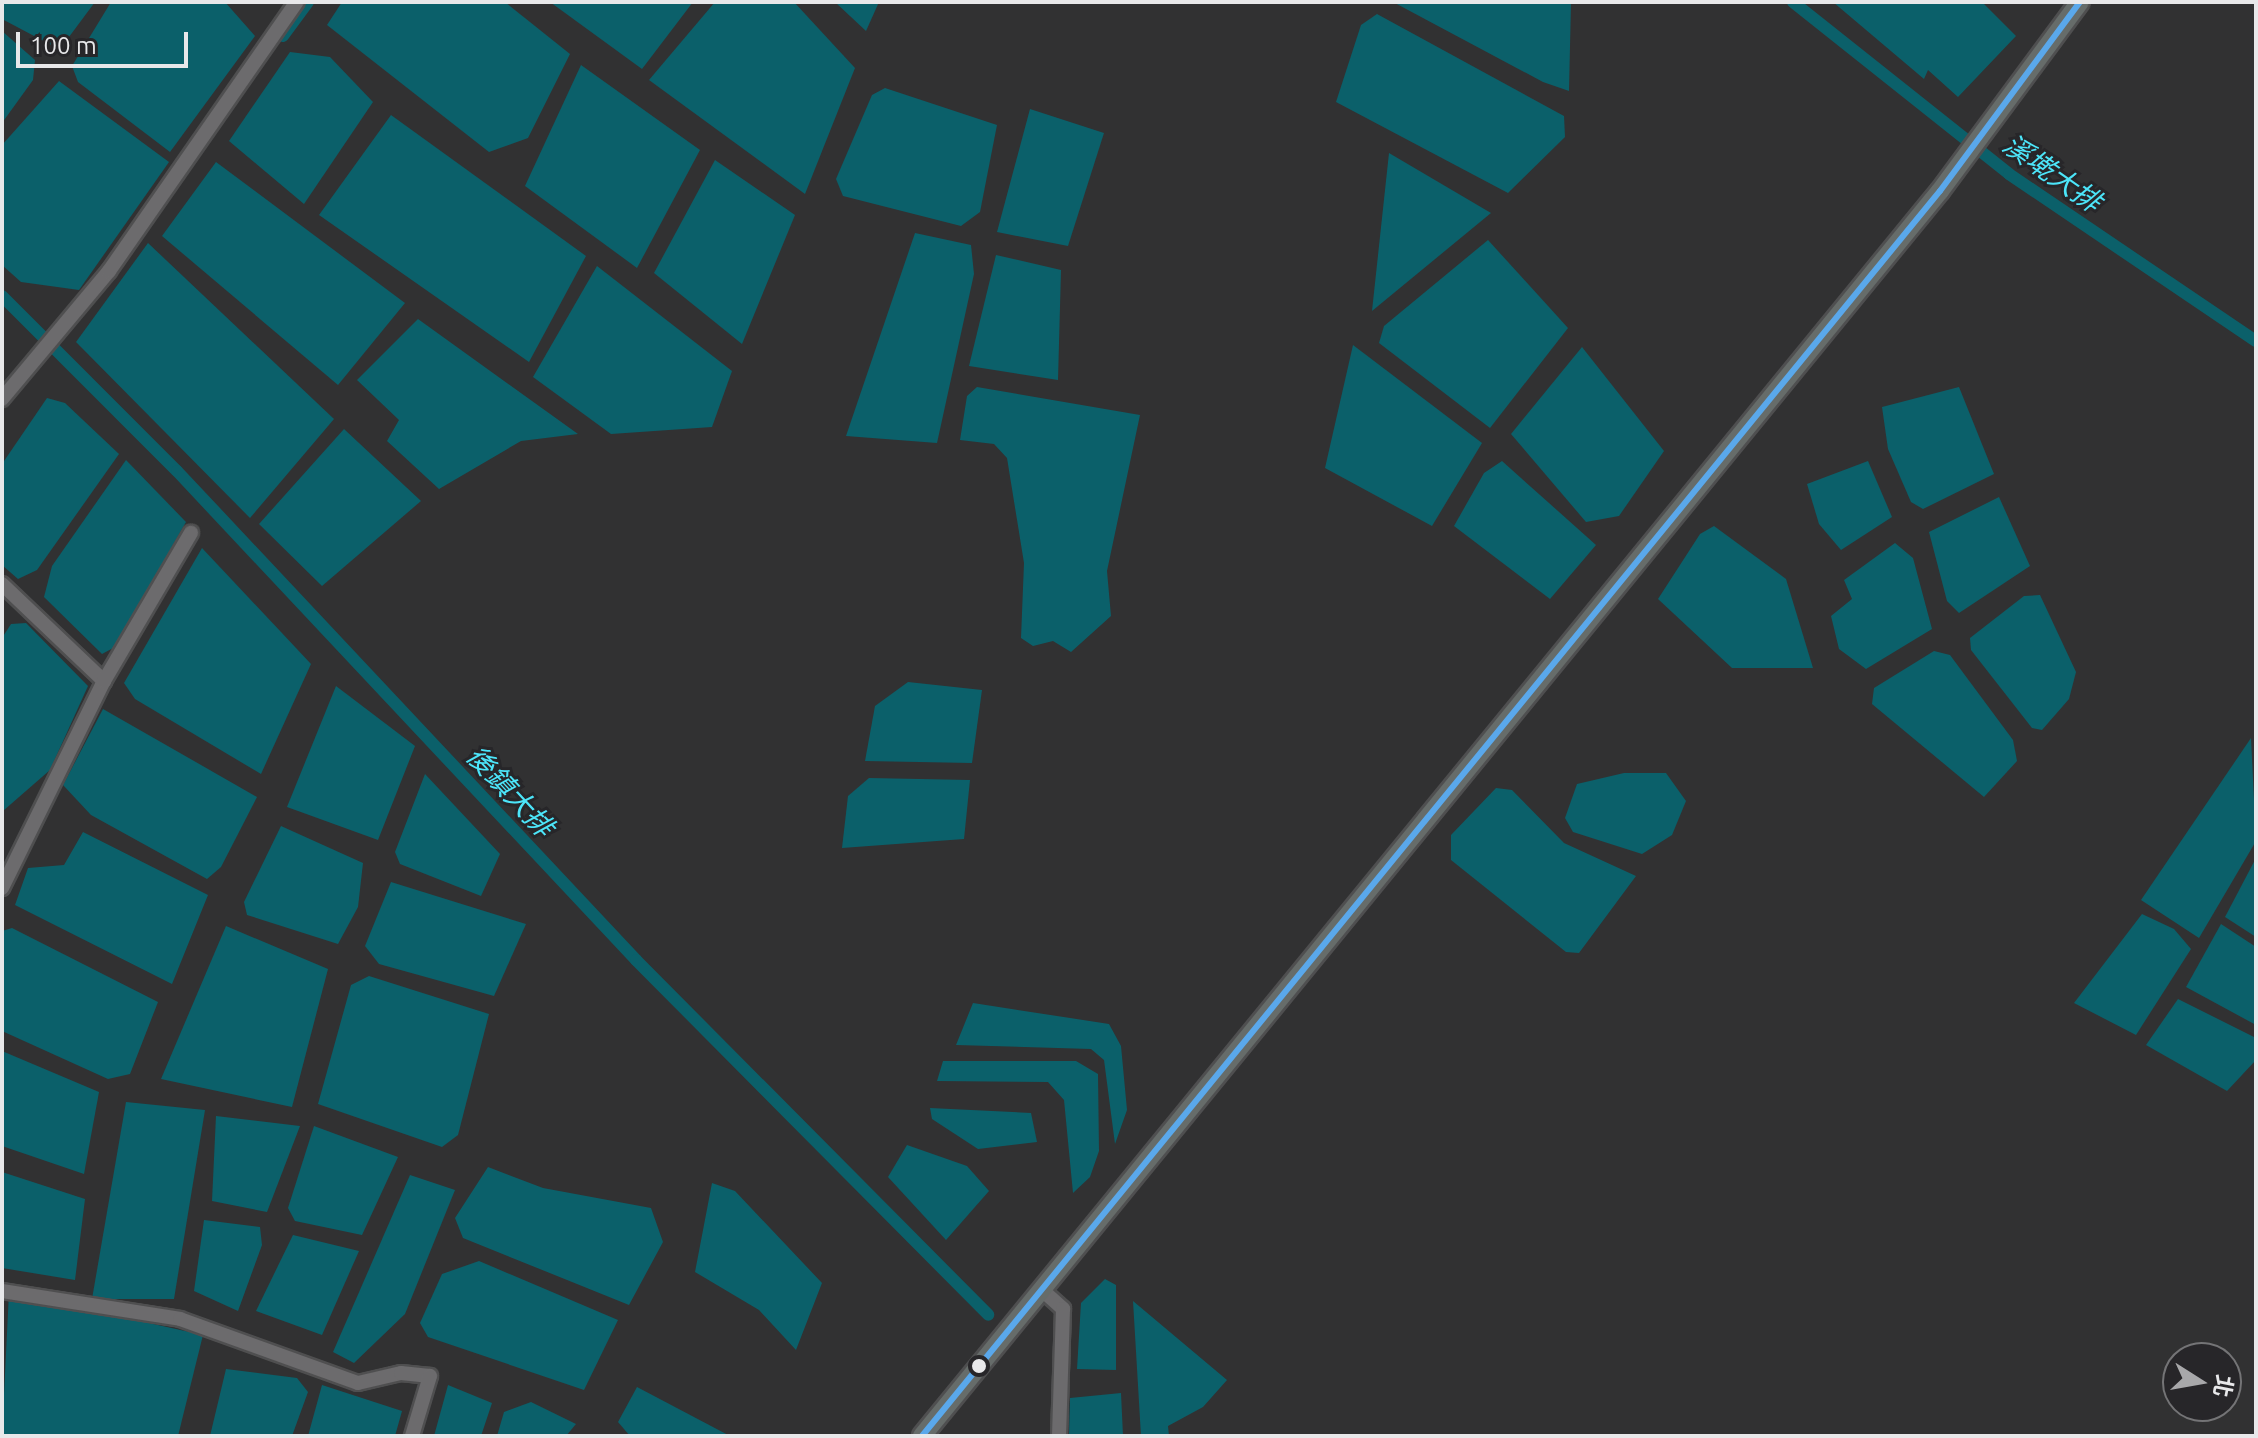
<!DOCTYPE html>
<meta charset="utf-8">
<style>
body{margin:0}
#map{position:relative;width:2258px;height:1438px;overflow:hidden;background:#313132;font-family:Ubuntu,"Noto Sans TC",sans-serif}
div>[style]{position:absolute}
.water>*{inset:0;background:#0b606a}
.canal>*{height:12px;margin:-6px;padding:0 6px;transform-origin:6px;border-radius:6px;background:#0b606a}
.roads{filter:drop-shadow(2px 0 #4f4f50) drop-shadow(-2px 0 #4f4f50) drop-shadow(0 2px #4f4f50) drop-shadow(0 -2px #4f4f50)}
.minor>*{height:14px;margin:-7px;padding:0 7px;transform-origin:7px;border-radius:7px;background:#6c6b6d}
.major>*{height:18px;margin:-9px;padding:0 9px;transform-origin:9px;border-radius:9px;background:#666c6a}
.bus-1>*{height:6px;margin:-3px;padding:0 3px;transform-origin:3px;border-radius:3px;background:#5aa8eb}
.dots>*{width:22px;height:22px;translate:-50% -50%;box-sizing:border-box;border:4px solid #272629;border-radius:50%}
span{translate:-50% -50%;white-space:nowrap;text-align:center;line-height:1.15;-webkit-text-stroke:6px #272629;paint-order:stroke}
.water-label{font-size:28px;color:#4ce5f9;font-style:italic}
.frame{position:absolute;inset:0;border:4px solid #e8e8ea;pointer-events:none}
.north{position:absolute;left:2162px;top:1342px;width:80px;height:80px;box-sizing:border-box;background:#272629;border:2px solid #747476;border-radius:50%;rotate:101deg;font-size:22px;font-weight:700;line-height:32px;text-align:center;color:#e8e8ea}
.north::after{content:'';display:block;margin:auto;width:28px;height:36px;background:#a8a8aa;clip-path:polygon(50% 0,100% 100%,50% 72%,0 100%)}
.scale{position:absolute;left:16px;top:32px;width:172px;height:36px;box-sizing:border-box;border:4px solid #e8e8ea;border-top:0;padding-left:10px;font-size:24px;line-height:28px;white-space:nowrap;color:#e8e8ea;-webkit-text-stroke:6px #272629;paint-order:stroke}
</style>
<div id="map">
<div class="water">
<div style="clip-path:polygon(2px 2px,95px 2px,66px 41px,53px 46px,2px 19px)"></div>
<div style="clip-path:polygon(111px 2px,225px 2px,255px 36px,170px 152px,78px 82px,72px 66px)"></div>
<div style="clip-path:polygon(342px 2px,505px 2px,570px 54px,528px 138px,489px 152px,327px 25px)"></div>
<div style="clip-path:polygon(550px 2px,693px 2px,642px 69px)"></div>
<div style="clip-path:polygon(715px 2px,794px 2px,855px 68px,805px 194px,649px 80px)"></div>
<div style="clip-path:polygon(835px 2px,879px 2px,866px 31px)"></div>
<div style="clip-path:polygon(1393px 2px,1571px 2px,1569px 91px,1543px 82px)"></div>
<div style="clip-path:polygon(1833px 2px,1982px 2px,2016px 36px,1958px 97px,1928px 70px,1924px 79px)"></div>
<div style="clip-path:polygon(1377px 14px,1564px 116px,1565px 137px,1508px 193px,1336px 102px,1361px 25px)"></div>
<div style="clip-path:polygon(2px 31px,35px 60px,33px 80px,2px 123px)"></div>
<div style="clip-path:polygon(290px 52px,330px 57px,373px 102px,304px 204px,229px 141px)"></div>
<div style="clip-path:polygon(581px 65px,700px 150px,637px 268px,525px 186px)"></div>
<div style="clip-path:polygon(59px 81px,169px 162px,79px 290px,21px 282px,2px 265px,2px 145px)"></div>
<div style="clip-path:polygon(885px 88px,997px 125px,980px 212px,961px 226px,843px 196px,836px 179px,872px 95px)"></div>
<div style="clip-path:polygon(1030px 109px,1104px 133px,1068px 246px,997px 232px)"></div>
<div style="clip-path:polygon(391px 115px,586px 256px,529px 362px,319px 215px)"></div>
<div style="clip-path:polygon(1389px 153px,1491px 213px,1372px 311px)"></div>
<div style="clip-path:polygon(715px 160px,795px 215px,742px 344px,654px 273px)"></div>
<div style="clip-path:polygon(216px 162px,405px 303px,338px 385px,162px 236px)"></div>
<div style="clip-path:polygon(915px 233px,971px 245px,974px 274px,937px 443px,846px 436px)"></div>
<div style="clip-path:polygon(1488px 240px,1568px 328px,1490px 428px,1379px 343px,1384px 326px)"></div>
<div style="clip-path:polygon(148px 243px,334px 419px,250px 518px,76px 342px)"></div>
<div style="clip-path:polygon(996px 255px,1061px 270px,1058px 380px,969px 366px)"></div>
<div style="clip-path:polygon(597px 266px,732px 371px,712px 427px,611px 434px,533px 377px)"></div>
<div style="clip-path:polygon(418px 319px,578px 434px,521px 441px,439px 489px,387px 441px,399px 420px,357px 380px)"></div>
<div style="clip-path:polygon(1353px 345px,1482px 443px,1432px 526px,1325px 468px)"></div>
<div style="clip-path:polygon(1582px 347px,1664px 451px,1619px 516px,1586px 522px,1511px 434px)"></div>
<div style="clip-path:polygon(977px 387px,1140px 415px,1107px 571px,1111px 616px,1071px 652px,1053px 641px,1033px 646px,1021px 638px,1024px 563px,1007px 458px,994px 444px,960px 440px,967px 396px)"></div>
<div style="clip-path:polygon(1959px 387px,1994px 474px,1923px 509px,1911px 502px,1888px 449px,1882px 407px)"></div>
<div style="clip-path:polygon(47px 398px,65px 403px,119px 454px,37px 570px,18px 579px,2px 565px,2px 464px)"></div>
<div style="clip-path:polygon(344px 429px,421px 501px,322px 586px,259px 524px)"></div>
<div style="clip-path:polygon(126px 460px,186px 522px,115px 647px,102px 654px,44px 597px,52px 566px)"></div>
<div style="clip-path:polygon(1502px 461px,1596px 545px,1550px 599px,1454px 526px,1484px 473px)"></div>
<div style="clip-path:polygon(1868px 461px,1892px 517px,1841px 550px,1819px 524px,1807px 484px)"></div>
<div style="clip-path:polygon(1999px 497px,2030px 566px,1959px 613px,1947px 601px,1929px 532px)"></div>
<div style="clip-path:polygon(1714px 526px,1786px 579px,1813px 668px,1732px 668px,1658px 599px,1700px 534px)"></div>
<div style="clip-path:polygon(1895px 543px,1913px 558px,1932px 629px,1866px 669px,1839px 649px,1831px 616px,1852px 599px,1844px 580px)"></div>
<div style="clip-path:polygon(202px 548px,311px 664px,261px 774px,135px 699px,124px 683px)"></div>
<div style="clip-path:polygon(2040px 595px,2076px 672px,2069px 699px,2042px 730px,2032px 728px,1971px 650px,1970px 638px,2024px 596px)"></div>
<div style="clip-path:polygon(26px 623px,88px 686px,50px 770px,3px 811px,2px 638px,11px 624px)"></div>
<div style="clip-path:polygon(1934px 651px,1950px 655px,2013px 740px,2017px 761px,1984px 797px,1872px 704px,1874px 688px)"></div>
<div style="clip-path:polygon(908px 682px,982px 690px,972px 763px,865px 761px,875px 706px)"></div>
<div style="clip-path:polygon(336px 686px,415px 746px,378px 840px,287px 807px)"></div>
<div style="clip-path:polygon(103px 709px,257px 797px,221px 867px,207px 879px,91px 815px,63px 785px)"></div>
<div style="clip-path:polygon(2251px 738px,2256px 841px,2199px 938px,2141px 900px)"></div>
<div style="clip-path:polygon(1624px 773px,1666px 773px,1686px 801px,1672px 835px,1642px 854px,1573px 832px,1565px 818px,1577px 784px)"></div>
<div style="clip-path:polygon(425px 774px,500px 854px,481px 896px,400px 864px,395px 852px)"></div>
<div style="clip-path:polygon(869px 778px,970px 780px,964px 839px,842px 848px,848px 796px)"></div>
<div style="clip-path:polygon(1496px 788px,1512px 790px,1564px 843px,1636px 876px,1579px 953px,1566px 952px,1451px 860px,1451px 835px)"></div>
<div style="clip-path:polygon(281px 826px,363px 863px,358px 907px,338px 944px,247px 915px,244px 902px)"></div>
<div style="clip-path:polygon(83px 832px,208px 895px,172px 984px,15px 905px,28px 868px,64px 865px)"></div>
<div style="clip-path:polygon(2256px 858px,2256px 937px,2225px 917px)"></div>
<div style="clip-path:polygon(391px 882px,526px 924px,494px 996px,379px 964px,365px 946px)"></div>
<div style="clip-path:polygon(2142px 914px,2174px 929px,2191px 949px,2136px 1035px,2074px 1003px)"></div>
<div style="clip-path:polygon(2221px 924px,2256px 947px,2256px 1025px,2186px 987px)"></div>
<div style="clip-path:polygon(226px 926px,328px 969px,292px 1107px,161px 1079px)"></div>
<div style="clip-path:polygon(12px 928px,158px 1002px,130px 1074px,108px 1079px,2px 1031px,2px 931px)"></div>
<div style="clip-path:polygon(369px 976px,489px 1014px,458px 1135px,442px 1147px,318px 1104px,351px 985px)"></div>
<div style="clip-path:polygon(2178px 999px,2256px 1038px,2256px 1060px,2227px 1091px,2146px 1045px)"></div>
<div style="clip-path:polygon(973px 1003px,1109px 1024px,1121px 1046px,1127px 1110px,1115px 1144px,1104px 1060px,1091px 1049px,956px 1045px)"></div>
<div style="clip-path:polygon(2px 1051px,99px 1092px,84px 1174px,2px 1146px)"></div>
<div style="clip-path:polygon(943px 1061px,1076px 1061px,1098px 1074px,1099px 1151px,1090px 1177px,1073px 1193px,1064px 1100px,1048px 1082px,937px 1081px)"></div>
<div style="clip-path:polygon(126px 1102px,205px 1110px,174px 1299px,92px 1299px)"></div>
<div style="clip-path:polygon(930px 1108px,1031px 1113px,1037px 1142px,978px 1149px,932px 1119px)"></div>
<div style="clip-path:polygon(216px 1116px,300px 1126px,267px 1212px,212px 1201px)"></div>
<div style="clip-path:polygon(314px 1126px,398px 1157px,362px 1235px,295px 1221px,288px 1208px)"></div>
<div style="clip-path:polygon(907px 1145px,967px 1166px,989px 1191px,946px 1240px,888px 1177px)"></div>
<div style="clip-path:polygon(488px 1167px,543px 1188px,651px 1208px,663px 1242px,629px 1305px,463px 1238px,455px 1218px)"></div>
<div style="clip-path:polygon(2px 1172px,85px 1199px,75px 1280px,2px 1268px)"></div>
<div style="clip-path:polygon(410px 1175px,455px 1190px,405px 1314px,354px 1363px,333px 1352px)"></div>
<div style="clip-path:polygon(712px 1183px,735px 1191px,822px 1283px,796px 1350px,759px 1310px,695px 1272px)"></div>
<div style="clip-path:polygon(204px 1220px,260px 1227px,262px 1245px,238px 1311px,194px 1291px)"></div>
<div style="clip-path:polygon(293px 1235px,359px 1251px,322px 1335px,256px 1311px)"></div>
<div style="clip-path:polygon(479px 1261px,618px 1320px,584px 1390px,428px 1337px,420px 1323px,442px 1274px)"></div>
<div style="clip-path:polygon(1105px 1279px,1116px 1285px,1116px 1370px,1077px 1369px,1081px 1303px)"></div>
<div style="clip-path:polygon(9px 1292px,203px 1335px,178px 1436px,2px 1436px)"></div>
<div style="clip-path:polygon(1133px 1301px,1227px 1380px,1203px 1407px,1168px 1426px,1169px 1436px,1141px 1436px)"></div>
<div style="clip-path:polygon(226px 1369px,297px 1378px,308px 1392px,292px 1436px,210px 1436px)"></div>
<div style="clip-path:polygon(322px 1385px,402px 1411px,395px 1436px,308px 1436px)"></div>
<div style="clip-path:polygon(448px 1385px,492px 1403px,481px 1436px,434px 1436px)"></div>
<div style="clip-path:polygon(637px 1387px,730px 1436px,630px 1436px,618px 1422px)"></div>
<div style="clip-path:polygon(1121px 1393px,1123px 1436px,1069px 1436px,1070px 1398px)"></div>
<div style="clip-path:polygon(531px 1402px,576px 1424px,566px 1436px,497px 1436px,504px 1412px)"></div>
</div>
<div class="canal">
<div style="left:1793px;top:2px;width:276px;rotate:38.5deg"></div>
<div style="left:2009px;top:174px;width:298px;rotate:34.1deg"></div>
<div style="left:283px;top:36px;width:42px;rotate:-53.7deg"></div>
<div style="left:2px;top:296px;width:247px;rotate:45deg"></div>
<div style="left:177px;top:471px;width:671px;rotate:46.81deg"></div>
<div style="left:636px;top:960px;width:500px;rotate:45.2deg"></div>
</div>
<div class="roads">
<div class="minor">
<div style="left:2px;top:399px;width:167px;rotate:-50.1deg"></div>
<div style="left:109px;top:271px;width:328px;rotate:-55.1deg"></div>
<div style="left:2px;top:584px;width:141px;rotate:43.6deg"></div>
<div style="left:2px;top:888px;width:231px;rotate:-63.8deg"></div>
<div style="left:104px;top:681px;width:172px;rotate:-59.6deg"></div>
<div style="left:1041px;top:1289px;width:30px;rotate:42deg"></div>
<div style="left:1063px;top:1309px;width:127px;rotate:91.8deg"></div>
<div style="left:2px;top:1291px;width:180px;rotate:8.9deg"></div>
<div style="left:180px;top:1319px;width:189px;rotate:19.8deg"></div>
<div style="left:358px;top:1383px;width:44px;rotate:-13.1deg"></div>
<div style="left:401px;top:1373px;width:29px;rotate:6deg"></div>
<div style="left:430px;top:1376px;width:63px;rotate:106.7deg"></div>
</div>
<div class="major">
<div style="left:922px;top:1436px;width:1608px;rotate:-50.73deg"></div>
<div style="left:1940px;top:191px;width:235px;rotate:-53.5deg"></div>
</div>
</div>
<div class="bus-1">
<div style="left:922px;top:1436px;width:1608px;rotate:-50.73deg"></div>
<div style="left:1940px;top:191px;width:235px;rotate:-53.5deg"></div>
</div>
<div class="dots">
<div style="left:979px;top:1366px;background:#e8e8ea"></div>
</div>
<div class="water-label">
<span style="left:2052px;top:173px;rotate:35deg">溪墘大排</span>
<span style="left:510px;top:791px;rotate:47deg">後鎮大排</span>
</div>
<div class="frame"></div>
<div class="north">北</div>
<div class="scale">100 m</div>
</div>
